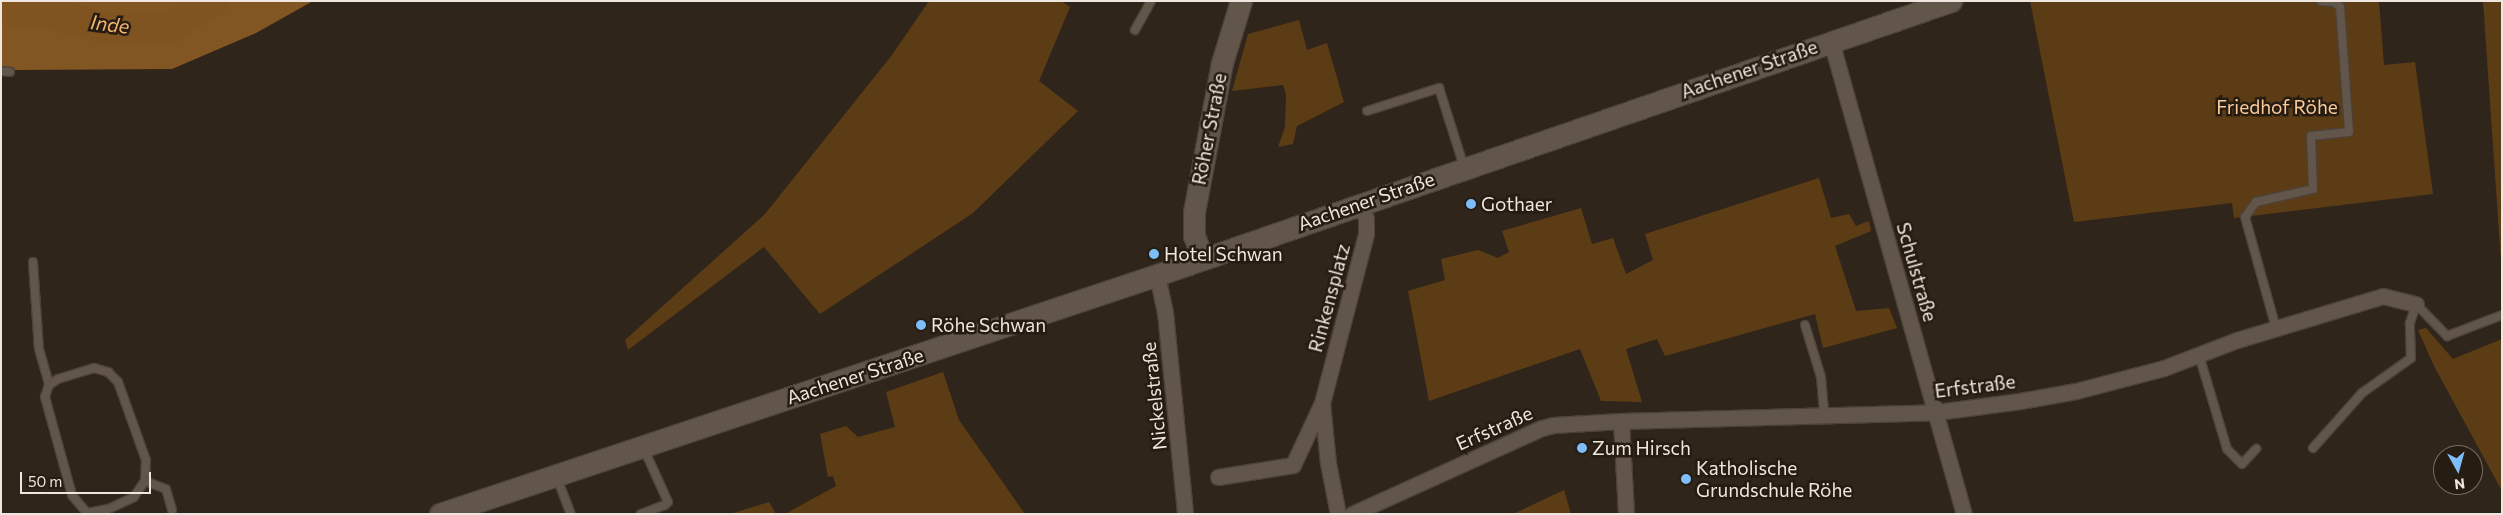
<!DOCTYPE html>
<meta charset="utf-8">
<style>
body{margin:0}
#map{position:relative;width:2503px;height:515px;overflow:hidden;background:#30251a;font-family:Commissioner,sans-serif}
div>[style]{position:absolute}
.green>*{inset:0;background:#5c3c15}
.forest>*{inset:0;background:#825622}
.river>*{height:31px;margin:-15.5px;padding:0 15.5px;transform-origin:15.5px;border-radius:15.5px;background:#805420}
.roads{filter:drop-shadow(1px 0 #4b4239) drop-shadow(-1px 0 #4b4239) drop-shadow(0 1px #4b4239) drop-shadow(0 -1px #4b4239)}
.service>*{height:8px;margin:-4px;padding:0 4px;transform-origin:4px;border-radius:4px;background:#625549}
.minor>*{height:15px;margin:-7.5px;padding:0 7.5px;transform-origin:7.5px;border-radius:7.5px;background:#625549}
.secondary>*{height:21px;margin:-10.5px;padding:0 10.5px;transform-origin:10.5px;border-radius:10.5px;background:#625549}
.dots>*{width:14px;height:14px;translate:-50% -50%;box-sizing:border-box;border:2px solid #261c11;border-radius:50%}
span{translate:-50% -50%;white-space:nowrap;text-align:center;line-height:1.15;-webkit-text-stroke:5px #261c11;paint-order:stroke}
.street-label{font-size:19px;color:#eee6df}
.park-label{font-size:19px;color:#fccb9a}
.poi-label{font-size:19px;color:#eee6df}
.left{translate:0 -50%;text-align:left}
.water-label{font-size:20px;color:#f5b571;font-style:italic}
.frame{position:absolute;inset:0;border:2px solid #eee6df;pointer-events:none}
.north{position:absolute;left:2433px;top:445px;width:50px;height:50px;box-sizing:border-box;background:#261c11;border:1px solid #766d63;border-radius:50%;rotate:173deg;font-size:14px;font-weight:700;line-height:20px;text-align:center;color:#eee6df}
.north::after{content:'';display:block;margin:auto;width:18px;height:22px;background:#7dbef9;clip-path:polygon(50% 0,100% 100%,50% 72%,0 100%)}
.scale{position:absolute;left:20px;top:472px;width:131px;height:22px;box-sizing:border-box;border:2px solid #eee6df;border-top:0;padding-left:6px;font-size:15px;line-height:18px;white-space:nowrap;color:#eee6df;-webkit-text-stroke:4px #261c11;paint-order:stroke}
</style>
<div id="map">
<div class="green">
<div style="clip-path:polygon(929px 1px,1061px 1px,1070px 7px,1039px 81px,1078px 111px,973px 213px,820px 314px,764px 247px,628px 350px,625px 340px,765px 214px,892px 55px)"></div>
<div style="clip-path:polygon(2030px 1px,2379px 1px,2384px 65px,2415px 62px,2433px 194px,2234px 218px,2232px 203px,2074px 222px)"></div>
<div style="clip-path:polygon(2483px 1px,2502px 1px,2502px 276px)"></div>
<div style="clip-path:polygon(1299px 20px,1307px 50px,1327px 43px,1344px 102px,1297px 126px,1293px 144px,1278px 147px,1285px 127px,1286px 94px,1283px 85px,1232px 91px,1248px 34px)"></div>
<div style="clip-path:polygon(1819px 178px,1831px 218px,1849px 214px,1856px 226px,1869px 221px,1871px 231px,1835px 246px,1856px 311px,1889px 308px,1897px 328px,1823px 348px,1815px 314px,1665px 356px,1657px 339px,1626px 349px,1642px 402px,1601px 401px,1580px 349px,1429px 401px,1408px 291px,1445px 280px,1441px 259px,1478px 250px,1498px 258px,1509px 252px,1502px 231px,1581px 208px,1592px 244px,1613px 238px,1626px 274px,1653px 260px,1645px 234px)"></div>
<div style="clip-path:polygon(2426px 328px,2453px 359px,2502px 339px,2502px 491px,2434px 366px,2418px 330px)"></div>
<div style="clip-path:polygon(943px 372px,959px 420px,1025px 514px,785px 514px,836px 486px,833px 476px,828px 477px,820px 434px,846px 426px,858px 437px,895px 427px,886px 392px)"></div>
<div style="clip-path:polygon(1564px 490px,1571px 514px,1513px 514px)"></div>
<div style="clip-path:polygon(769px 502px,776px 514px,730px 514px)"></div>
</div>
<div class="forest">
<div style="clip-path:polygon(1px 1px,165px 2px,313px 1px,256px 33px,172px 69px,14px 70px,1px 69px)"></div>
</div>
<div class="river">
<div style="left:1px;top:9px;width:37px;rotate:2deg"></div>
<div style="left:38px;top:10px;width:73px;rotate:14.2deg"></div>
<div style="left:109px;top:28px;width:60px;rotate:-1deg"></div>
<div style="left:169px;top:27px;width:50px;rotate:-31.2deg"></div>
</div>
<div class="roads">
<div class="service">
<div style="left:1135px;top:30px;width:33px;rotate:-61deg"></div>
<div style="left:1px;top:71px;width:9px;rotate:6deg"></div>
<div style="left:1367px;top:111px;width:76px;rotate:-17.7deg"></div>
<div style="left:1439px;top:88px;width:83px;rotate:72.4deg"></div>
<div style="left:33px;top:262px;width:87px;rotate:86.1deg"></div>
<div style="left:39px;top:349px;width:37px;rotate:74deg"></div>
<div style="left:2416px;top:304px;width:45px;rotate:45.9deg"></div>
<div style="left:2447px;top:336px;width:59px;rotate:-20.9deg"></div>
<div style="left:1805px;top:325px;width:54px;rotate:72.9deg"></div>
<div style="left:1821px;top:377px;width:38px;rotate:85deg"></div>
<div style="left:2276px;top:328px;width:115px;rotate:-105.6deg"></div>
<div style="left:2245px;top:217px;width:19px;rotate:-54deg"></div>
<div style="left:2256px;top:202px;width:58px;rotate:-12.8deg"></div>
<div style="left:2313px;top:189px;width:53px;rotate:-92.2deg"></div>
<div style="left:2311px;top:136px;width:38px;rotate:-6deg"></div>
<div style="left:2349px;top:132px;width:125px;rotate:-94.1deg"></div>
<div style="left:2340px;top:7px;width:8px;rotate:-140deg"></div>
<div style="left:2334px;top:2px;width:13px;rotate:-176deg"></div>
<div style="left:2199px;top:355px;width:98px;rotate:73.4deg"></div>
<div style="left:2227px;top:449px;width:21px;rotate:45deg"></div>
<div style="left:2242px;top:464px;width:21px;rotate:-47deg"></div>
<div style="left:94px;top:368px;width:15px;rotate:16deg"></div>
<div style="left:108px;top:372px;width:14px;rotate:45deg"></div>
<div style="left:118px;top:382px;width:83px;rotate:70.3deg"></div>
<div style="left:146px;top:460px;width:21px;rotate:93deg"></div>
<div style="left:145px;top:481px;width:19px;rotate:125deg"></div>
<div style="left:134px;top:497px;width:29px;rotate:155deg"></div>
<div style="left:108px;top:509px;width:21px;rotate:169deg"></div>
<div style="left:87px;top:513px;width:23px;rotate:-130deg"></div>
<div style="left:72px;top:495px;width:102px;rotate:-105.4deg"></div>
<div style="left:45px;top:397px;width:13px;rotate:-72deg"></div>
<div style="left:49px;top:385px;width:11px;rotate:-34deg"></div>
<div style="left:58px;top:379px;width:38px;rotate:-17deg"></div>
<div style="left:2313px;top:448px;width:74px;rotate:-48.3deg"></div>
<div style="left:2362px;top:393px;width:60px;rotate:-35.5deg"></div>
<div style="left:2411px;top:358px;width:35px;rotate:-92deg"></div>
<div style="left:2410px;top:323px;width:20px;rotate:-72deg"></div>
<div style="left:557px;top:478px;width:39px;rotate:69deg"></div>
<div style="left:145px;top:481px;width:22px;rotate:21deg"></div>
<div style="left:166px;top:489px;width:22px;rotate:74deg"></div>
<div style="left:641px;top:514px;width:26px;rotate:-21deg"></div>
<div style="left:665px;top:505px;width:4px;rotate:-45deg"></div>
<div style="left:668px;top:502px;width:58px;rotate:-114.4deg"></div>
</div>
<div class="minor">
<div style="left:1831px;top:41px;width:491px;rotate:74.3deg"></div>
<div style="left:1157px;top:275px;width:38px;rotate:78deg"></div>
<div style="left:1165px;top:312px;width:203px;rotate:84.3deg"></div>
<div style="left:1621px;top:421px;width:93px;rotate:86.9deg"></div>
<div style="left:1218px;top:477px;width:76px;rotate:-9.1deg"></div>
<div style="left:1293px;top:465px;width:66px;rotate:-65deg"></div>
<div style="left:1338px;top:514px;width:52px;rotate:-101.1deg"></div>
<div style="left:1328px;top:463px;width:60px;rotate:-95.7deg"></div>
<div style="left:1322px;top:403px;width:175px;rotate:-75.4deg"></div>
<div style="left:1366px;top:234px;width:15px;rotate:-90deg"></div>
<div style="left:1366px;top:219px;width:17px;rotate:-107deg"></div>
<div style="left:1352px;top:514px;width:209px;rotate:-24.4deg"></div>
<div style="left:1542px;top:428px;width:11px;rotate:-15deg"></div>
<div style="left:1553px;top:425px;width:68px;rotate:-3.4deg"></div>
<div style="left:1621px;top:421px;width:316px;rotate:-1.6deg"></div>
<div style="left:1937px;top:412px;width:84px;rotate:-7.5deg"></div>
<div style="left:2020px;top:401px;width:57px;rotate:-10.1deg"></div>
<div style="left:2076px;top:391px;width:91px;rotate:-14.6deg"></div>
<div style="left:2164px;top:368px;width:78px;rotate:-21deg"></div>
<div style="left:2237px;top:340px;width:152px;rotate:-16.8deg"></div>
<div style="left:2383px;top:296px;width:34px;rotate:14deg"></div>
</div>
<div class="secondary">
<div style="left:1203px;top:259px;width:25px;rotate:-111deg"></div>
<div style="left:1194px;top:236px;width:24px;rotate:-90deg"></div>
<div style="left:1194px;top:212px;width:152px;rotate:-79.4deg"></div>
<div style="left:1222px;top:63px;width:65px;rotate:-73deg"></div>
<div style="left:440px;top:514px;width:756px;rotate:-18.43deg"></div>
<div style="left:1157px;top:275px;width:840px;rotate:-19.04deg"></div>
</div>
</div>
<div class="dots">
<div style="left:1471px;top:204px;background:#7dbef9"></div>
<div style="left:1154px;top:254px;background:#7dbef9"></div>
<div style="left:921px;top:325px;background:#7dbef9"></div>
<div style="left:1582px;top:448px;background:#7dbef9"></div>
<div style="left:1686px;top:479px;background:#7dbef9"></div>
</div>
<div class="street-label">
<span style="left:1749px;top:69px;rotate:-19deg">Aachener Straße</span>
<span style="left:1209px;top:129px;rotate:-79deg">Röher Straße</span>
<span style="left:1366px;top:201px;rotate:-19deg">Aachener Straße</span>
<span style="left:1917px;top:272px;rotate:74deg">Schulstraße</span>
<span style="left:1329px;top:298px;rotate:-75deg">Rinkensplatz</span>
<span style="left:855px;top:376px;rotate:-18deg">Aachener Straße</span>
<span style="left:1975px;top:386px;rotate:-7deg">Erfstraße</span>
<span style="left:1154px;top:396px;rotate:-96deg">Nickelstraße</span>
<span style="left:1494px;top:428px;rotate:-24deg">Erfstraße</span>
</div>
<div class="park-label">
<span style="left:2277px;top:107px">Friedhof Röhe</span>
</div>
<div class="poi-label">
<span class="left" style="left:1481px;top:204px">Gothaer</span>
<span class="left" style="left:1164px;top:254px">Hotel Schwan</span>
<span class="left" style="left:931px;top:325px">Röhe Schwan</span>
<span class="left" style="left:1592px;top:448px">Zum Hirsch</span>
<span class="left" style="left:1696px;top:479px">Katholische<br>Grundschule Röhe</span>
</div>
<div class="water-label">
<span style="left:110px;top:24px;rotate:7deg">Inde</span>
</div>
<div class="frame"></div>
<div class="north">N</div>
<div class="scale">50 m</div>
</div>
